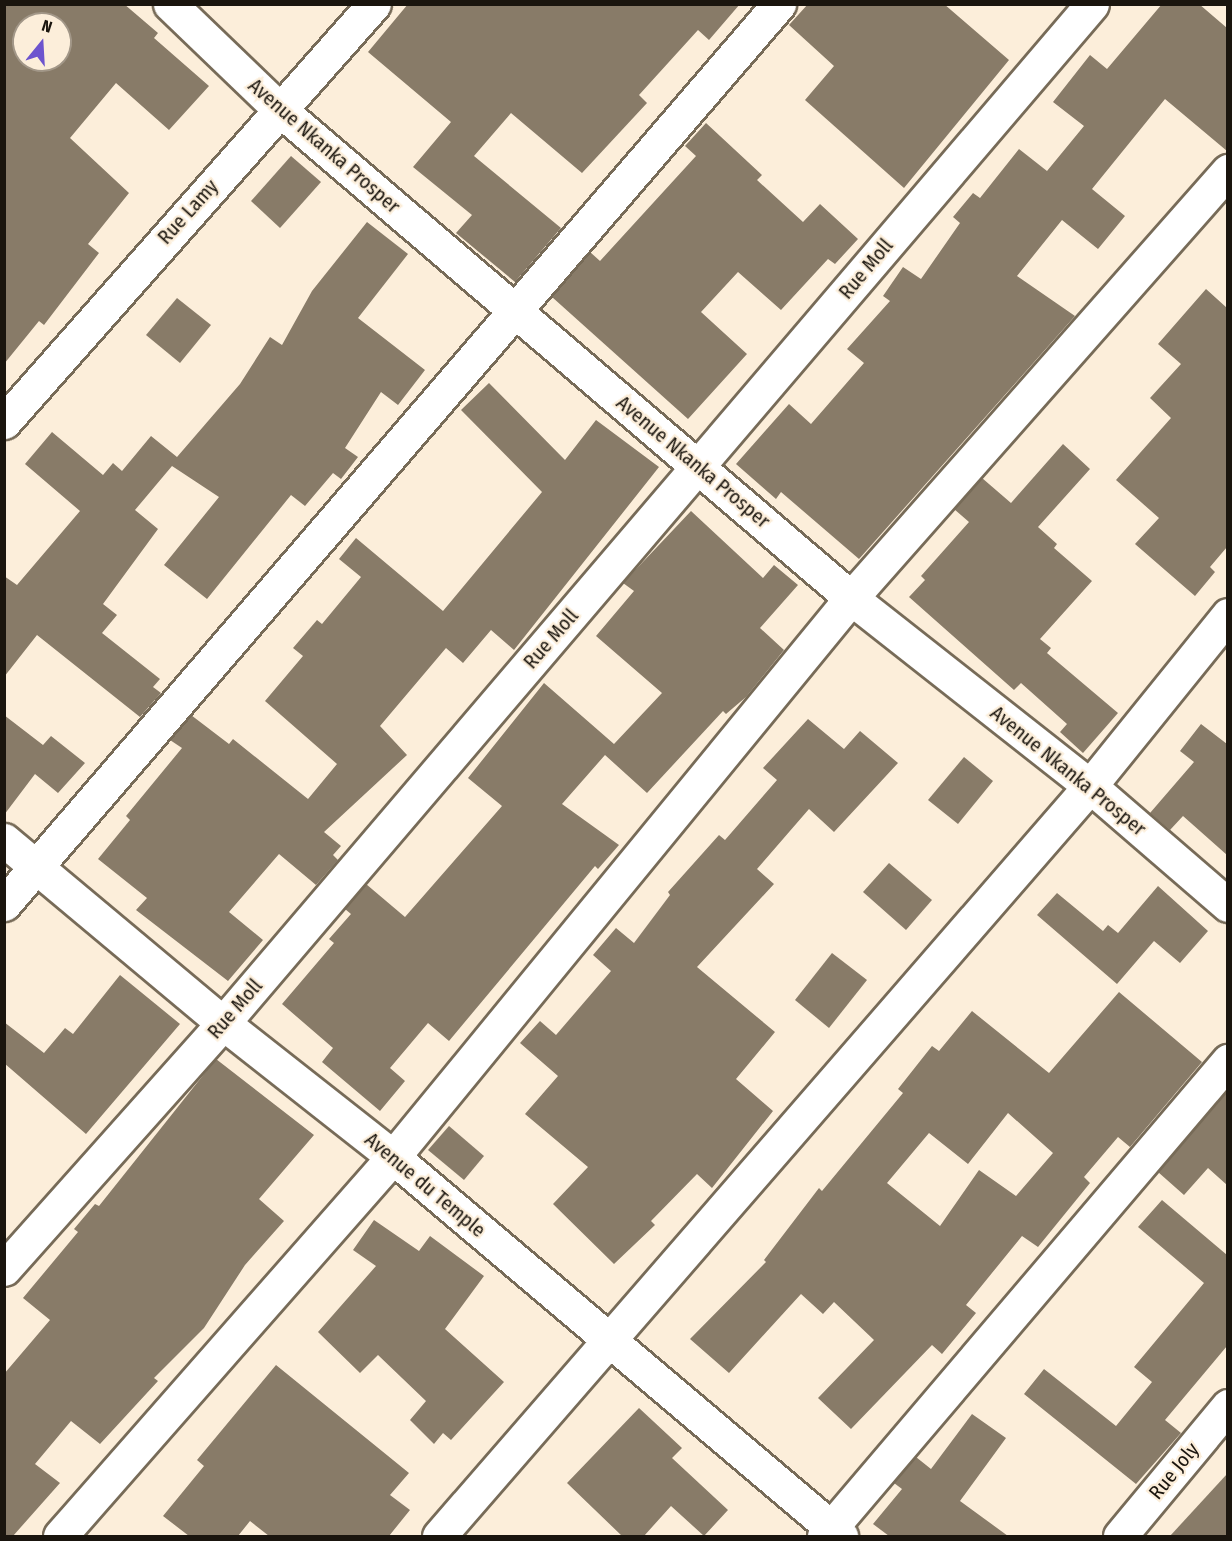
<!DOCTYPE html>
<style>
body{margin:0}
#map{position:relative;width:1232px;height:1541px;overflow:hidden;background:#fceeda;font-family:"Fira Sans Condensed",sans-serif}
div>[style]{position:absolute}
.building>*{inset:0;background:#887b68}
.roads{filter:drop-shadow(2px 0 #776b58) drop-shadow(-2px 0 #776b58) drop-shadow(0 2px #776b58) drop-shadow(0 -2px #776b58)}
.minor>*{height:33px;margin:-16.5px;padding:0 16.5px;transform-origin:16.5px;border-radius:16.5px;background:#fff}
span{translate:-50% -50%;white-space:nowrap;text-align:center;line-height:1.15;-webkit-text-stroke:4.5px #fceeda;paint-order:stroke}
.street-label{font-size:20px;color:#1a150e}
.frame{position:absolute;inset:0;border:6px solid #1a150e;pointer-events:none}
.north{position:absolute;left:12px;top:12px;width:60px;height:60px;box-sizing:border-box;background:#fceeda;border:2px solid #a29788;border-radius:50%;rotate:18deg;font-size:16px;font-weight:700;line-height:24px;text-align:center;color:#1a150e}
.north::after{content:'';display:block;margin:auto;width:21px;height:27px;background:#6d54ce;clip-path:polygon(50% 0,100% 100%,50% 72%,0 100%)}
</style>
<div id="map">
<div class="building">
<div style="clip-path:polygon(evenodd,4px 4px,124px 4px,158px 33px,154px 38px,209px 86px,169px 130px,116px 83px,70px 138px,129px 193px,88px 244px,99px 253px,44px 325px,39px 321px,4px 364px,4px 4px,24px 24px,60px 24px,60px 60px,24px 60px,24px 24px)"></div>
<div style="clip-path:polygon(408px 4px,740px 4px,709px 40px,698px 30px,639px 95px,647px 103px,582px 173px,511px 113px,474px 156px,561px 228px,515px 282px,456px 233px,472px 215px,413px 167px,451px 122px,368px 52px)"></div>
<div style="clip-path:polygon(808px 4px,944px 4px,1009px 60px,904px 188px,805px 100px,834px 66px,789px 25px)"></div>
<div style="clip-path:polygon(1162px 4px,1199px 4px,1227px 28px,1227px 151px,1165px 99px,1092px 189px,1125px 216px,1098px 249px,1062px 220px,1017px 276px,1075px 316px,859px 559px,781px 492px,776px 499px,736px 464px,789px 404px,811px 424px,864px 363px,847px 349px,890px 301px,883px 296px,903px 267px,921px 279px,960px 223px,953px 217px,973px 193px,980px 198px,1019px 149px,1047px 171px,1084px 126px,1053px 102px,1090px 55px,1107px 69px)"></div>
<div style="clip-path:polygon(706px 123px,762px 175px,757px 180px,803px 222px,820px 204px,858px 239px,835px 264px,828px 259px,781px 310px,738px 272px,701px 312px,747px 354px,688px 419px,552px 297px,590px 252px,600px 261px,696px 156px,685px 146px)"></div>
<div style="clip-path:polygon(291px 156px,321px 182px,280px 228px,251px 201px)"></div>
<div style="clip-path:polygon(367px 222px,408px 254px,358px 318px,425px 370px,398px 405px,381px 392px,345px 448px,358px 457px,341px 479px,333px 473px,305px 506px,291px 495px,207px 599px,164px 565px,219px 497px,172px 466px,135px 510px,158px 529px,103px 604px,117px 615px,102px 633px,160px 679px,153px 687px,161px 693px,140px 717px,37px 635px,4px 677px,4px 576px,17px 585px,80px 511px,25px 464px,52px 432px,103px 475px,113px 463px,122px 471px,151px 436px,177px 457px,240px 384px,270px 337px,282px 345px,312px 291px)"></div>
<div style="clip-path:polygon(1206px 289px,1227px 308px,1227px 547px,1210px 567px,1215px 572px,1195px 596px,1135px 544px,1159px 518px,1116px 480px,1171px 418px,1150px 398px,1181px 364px,1158px 344px)"></div>
<div style="clip-path:polygon(177px 298px,211px 325px,180px 363px,146px 335px)"></div>
<div style="clip-path:polygon(489px 383px,565px 460px,596px 420px,659px 467px,514px 650px,491px 630px,463px 663px,446px 648px,380px 726px,407px 755px,324px 832px,341px 846px,333px 855px,338px 860px,316px 885px,279px 854px,229px 912px,263px 940px,228px 981px,136px 910px,147px 898px,98px 859px,130px 820px,126px 816px,182px 748px,170px 740px,191px 715px,229px 744px,233px 739px,308px 799px,337px 764px,265px 701px,303px 656px,293px 648px,317px 620px,322px 624px,361px 577px,339px 559px,356px 538px,443px 611px,542px 492px,461px 410px)"></div>
<div style="clip-path:polygon(1063px 444px,1090px 469px,1038px 527px,1057px 544px,1054px 548px,1092px 581px,1040px 639px,1051px 648px,1047px 653px,1118px 713px,1083px 753px,1060px 732px,1067px 724px,1021px 683px,1014px 690px,909px 597px,925px 580px,921px 576px,969px 522px,954px 509px,982px 478px,1011px 503px)"></div>
<div style="clip-path:polygon(691px 511px,763px 578px,774px 565px,798px 585px,760px 628px,784px 650px,746px 697px,726px 714px,723px 711px,647px 793px,605px 755px,562px 804px,619px 845px,598px 869px,595px 866px,449px 1041px,428px 1023px,390px 1068px,405px 1081px,380px 1111px,322px 1062px,333px 1048px,282px 1004px,334px 943px,329px 939px,351px 914px,345px 909px,366px 884px,405px 917px,502px 806px,468px 778px,544px 683px,614px 744px,662px 693px,596px 636px,634px 591px,623px 583px)"></div>
<div style="clip-path:polygon(4px 715px,43px 745px,51px 736px,85px 763px,58px 793px,35px 774px,4px 815px)"></div>
<div style="clip-path:polygon(808px 719px,844px 749px,860px 731px,898px 763px,834px 832px,809px 809px,757px 869px,774px 884px,697px 967px,775px 1032px,736px 1079px,773px 1111px,712px 1188px,697px 1174px,651px 1221px,655px 1225px,614px 1264px,553px 1204px,588px 1167px,525px 1114px,558px 1076px,520px 1043px,540px 1021px,556px 1035px,611px 971px,593px 955px,616px 928px,634px 943px,670px 895px,668px 892px,719px 835px,725px 840px,777px 780px,763px 768px)"></div>
<div style="clip-path:polygon(1201px 724px,1227px 744px,1227px 855px,1183px 816px,1170px 830px,1150px 813px,1194px 762px,1180px 751px)"></div>
<div style="clip-path:polygon(964px 757px,993px 781px,958px 824px,928px 800px)"></div>
<div style="clip-path:polygon(889px 863px,932px 900px,906px 930px,863px 892px)"></div>
<div style="clip-path:polygon(1158px 886px,1208px 931px,1180px 963px,1154px 941px,1117px 984px,1037px 915px,1057px 893px,1103px 931px,1108px 925px,1118px 933px)"></div>
<div style="clip-path:polygon(832px 953px,867px 980px,829px 1028px,795px 1000px)"></div>
<div style="clip-path:polygon(120px 975px,180px 1024px,86px 1134px,4px 1063px,4px 1022px,44px 1053px,65px 1028px,73px 1034px)"></div>
<div style="clip-path:polygon(evenodd,1119px 992px,1202px 1062px,1130px 1147px,1118px 1137px,1084px 1177px,1090px 1183px,1038px 1247px,1022px 1236px,966px 1305px,976px 1313px,942px 1354px,932px 1345px,851px 1429px,818px 1398px,874px 1340px,834px 1302px,823px 1314px,801px 1294px,729px 1373px,690px 1339px,766px 1262px,764px 1260px,819px 1188px,822px 1191px,903px 1093px,898px 1089px,932px 1046px,939px 1051px,972px 1011px,1049px 1073px,1119px 992px,1008px 1113px,1053px 1153px,1016px 1196px,979px 1170px,940px 1226px,887px 1183px,929px 1133px,968px 1164px,1008px 1113px)"></div>
<div style="clip-path:polygon(216px 1059px,314px 1135px,259px 1199px,284px 1221px,245px 1265px,204px 1328px,154px 1378px,158px 1381px,100px 1444px,71px 1421px,35px 1464px,60px 1483px,13px 1536px,4px 1536px,4px 1374px,50px 1320px,23px 1298px,78px 1232px,74px 1229px,95px 1204px,99px 1206px)"></div>
<div style="clip-path:polygon(1227px 1091px,1227px 1185px,1208px 1168px,1184px 1195px,1158px 1172px)"></div>
<div style="clip-path:polygon(449px 1126px,484px 1156px,464px 1180px,428px 1150px)"></div>
<div style="clip-path:polygon(1162px 1200px,1227px 1255px,1227px 1346px,1165px 1420px,1181px 1433px,1136px 1484px,1024px 1394px,1044px 1369px,1116px 1426px,1152px 1382px,1134px 1367px,1204px 1283px,1138px 1227px)"></div>
<div style="clip-path:polygon(374px 1220px,419px 1251px,430px 1236px,484px 1276px,445px 1329px,504px 1382px,451px 1440px,443px 1433px,434px 1444px,410px 1420px,426px 1401px,378px 1355px,360px 1373px,318px 1332px,376px 1266px,353px 1250px)"></div>
<div style="clip-path:polygon(276px 1365px,409px 1473px,390px 1495px,410px 1510px,389px 1536px,269px 1536px,250px 1521px,238px 1536px,189px 1536px,163px 1516px,204px 1466px,197px 1460px)"></div>
<div style="clip-path:polygon(639px 1408px,682px 1448px,672px 1458px,728px 1510px,704px 1536px,671px 1506px,644px 1536px,622px 1536px,567px 1483px)"></div>
<div style="clip-path:polygon(972px 1414px,1006px 1438px,960px 1501px,1008px 1536px,889px 1536px,873px 1524px,902px 1489px,894px 1483px,916px 1457px,931px 1469px)"></div>
<div style="clip-path:polygon(1227px 1474px,1227px 1536px,1170px 1536px)"></div>
</div>
<div class="roads">
<div class="minor">
<div style="left:170px;top:4px;width:151px;rotate:43.9deg"></div>
<div style="left:279px;top:109px;width:753px;rotate:40.53deg"></div>
<div style="left:851px;top:598px;width:304px;rotate:38.2deg"></div>
<div style="left:1090px;top:786px;width:182px;rotate:40.8deg"></div>
<div style="left:4px;top:422px;width:558px;rotate:-48.49deg"></div>
<div style="left:4px;top:840px;width:285px;rotate:39.9deg"></div>
<div style="left:223px;top:1023px;width:216px;rotate:38.2deg"></div>
<div style="left:393px;top:1157px;width:587px;rotate:40.23deg"></div>
<div style="left:4px;top:904px;width:1188px;rotate:-49.27deg"></div>
<div style="left:4px;top:1269px;width:329px;rotate:-48.3deg"></div>
<div style="left:223px;top:1023px;width:1339px;rotate:-49.54deg"></div>
<div style="left:60px;top:1536px;width:505px;rotate:-48.7deg"></div>
<div style="left:393px;top:1157px;width:723px;rotate:-50.67deg"></div>
<div style="left:851px;top:598px;width:570px;rotate:-48.56deg"></div>
<div style="left:439px;top:1536px;width:993px;rotate:-49.04deg"></div>
<div style="left:1090px;top:786px;width:220px;rotate:-51.1deg"></div>
<div style="left:824px;top:1536px;width:624px;rotate:-49.62deg"></div>
<div style="left:1120px;top:1536px;width:169px;rotate:-50.3deg"></div>
</div>
</div>
<div class="street-label">
<span style="left:324px;top:146px;rotate:41deg">Avenue Nkanka Prosper</span>
<span style="left:188px;top:212px;rotate:-48deg">Rue Lamy</span>
<span style="left:866px;top:269px;rotate:-50deg">Rue Moll</span>
<span style="left:693px;top:462px;rotate:40deg">Avenue Nkanka Prosper</span>
<span style="left:551px;top:639px;rotate:-49deg">Rue Moll</span>
<span style="left:1068px;top:771px;rotate:39deg">Avenue Nkanka Prosper</span>
<span style="left:235px;top:1009px;rotate:-49deg">Rue Moll</span>
<span style="left:425px;top:1185px;rotate:40deg">Avenue du Temple</span>
<span style="left:1174px;top:1471px;rotate:-51deg">Rue Joly</span>
</div>
<div class="frame"></div>
<div class="north">N</div>
</div>
